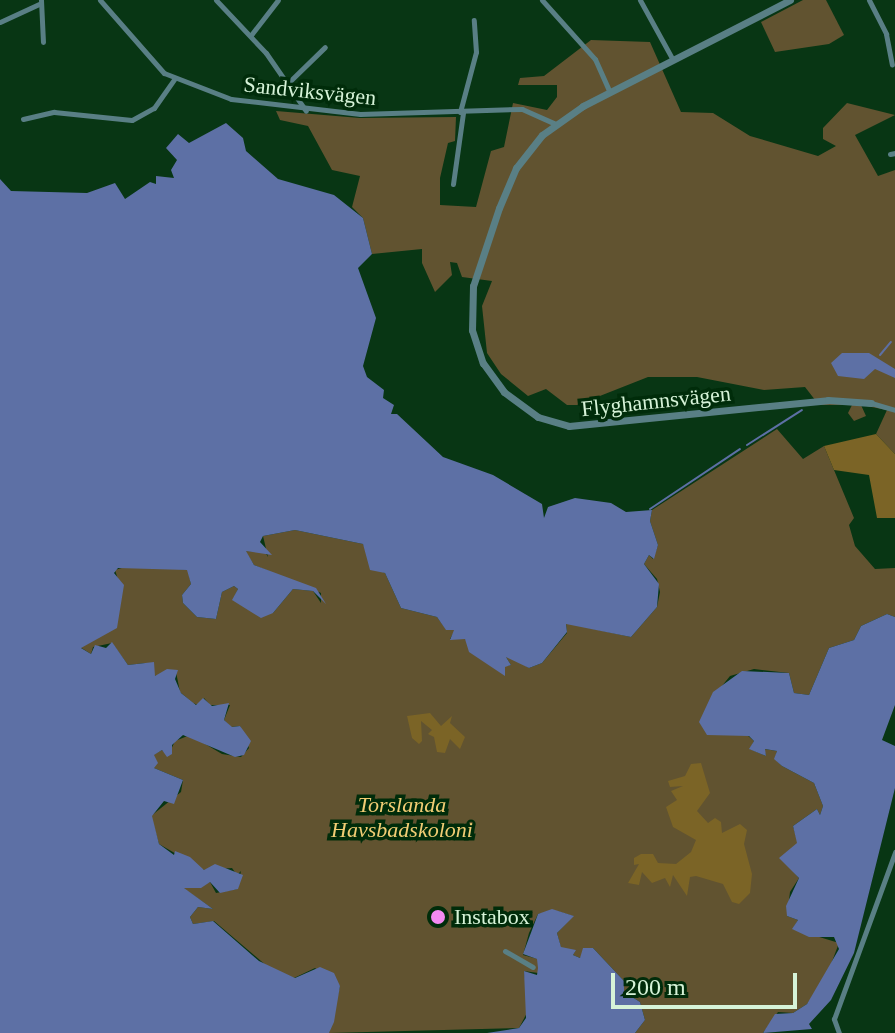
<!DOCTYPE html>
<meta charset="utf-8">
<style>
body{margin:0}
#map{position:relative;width:895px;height:1033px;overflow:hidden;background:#083614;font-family:"Times New Roman",serif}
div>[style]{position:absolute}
.green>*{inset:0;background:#615330}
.forest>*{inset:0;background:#7b6426}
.water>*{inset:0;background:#5d70a5}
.stream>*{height:2px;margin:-1px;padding:0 1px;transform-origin:1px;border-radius:1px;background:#5d70a5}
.minor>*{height:5px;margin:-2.5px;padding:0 2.5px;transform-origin:2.5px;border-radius:2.5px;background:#597f85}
.tertiary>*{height:7px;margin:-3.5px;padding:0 3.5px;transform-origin:3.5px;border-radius:3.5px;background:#597f85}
.dots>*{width:22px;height:22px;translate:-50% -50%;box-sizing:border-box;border:4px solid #002c0a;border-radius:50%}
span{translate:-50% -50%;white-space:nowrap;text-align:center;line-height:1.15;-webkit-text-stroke:7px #002c0a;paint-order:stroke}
.street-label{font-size:22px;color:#d6f3d8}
.park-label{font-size:22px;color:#f1cd74;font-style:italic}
.poi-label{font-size:22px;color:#d6f3d8}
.left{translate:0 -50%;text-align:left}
.scale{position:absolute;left:611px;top:973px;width:186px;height:36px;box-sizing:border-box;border:4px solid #d6f3d8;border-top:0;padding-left:10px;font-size:24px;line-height:28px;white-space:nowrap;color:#d6f3d8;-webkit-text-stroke:6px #002c0a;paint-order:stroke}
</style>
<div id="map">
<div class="green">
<div style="clip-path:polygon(803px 0,826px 0,844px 35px,829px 44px,775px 52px,761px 22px)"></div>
<div style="clip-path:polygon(591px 40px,650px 42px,681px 112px,713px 113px,750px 136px,818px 156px,836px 146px,823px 139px,823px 128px,847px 103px,895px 115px,855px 135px,878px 176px,895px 170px,895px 454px,876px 434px,887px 410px,861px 405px,866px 416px,854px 421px,848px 413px,852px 405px,819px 405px,805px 387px,764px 390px,697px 377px,648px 377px,577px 405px,567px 405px,546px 389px,528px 396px,501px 374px,487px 353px,482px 306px,492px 281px,462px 277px,457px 263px,450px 262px,452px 275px,435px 292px,422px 263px,422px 249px,372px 254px,363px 218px,352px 207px,360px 176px,332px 170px,308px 126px,280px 120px,276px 111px,360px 118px,456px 117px,455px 141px,448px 143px,440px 178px,440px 205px,476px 207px,491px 151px,504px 147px,513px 103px,547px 110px,557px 97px,557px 85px,518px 85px,520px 78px,544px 76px)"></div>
<div style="clip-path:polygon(777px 429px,803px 459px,824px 446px,854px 518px,849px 525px,855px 546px,875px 569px,895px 568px,895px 617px,887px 614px,861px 626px,854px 640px,829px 648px,809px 695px,794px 693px,789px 673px,754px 669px,730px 676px,709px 702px,754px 741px,750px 749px,766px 756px,764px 749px,777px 751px,775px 759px,782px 766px,814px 783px,823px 806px,820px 815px,817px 809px,793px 826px,798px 843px,784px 861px,799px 878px,790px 892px,787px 916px,798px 920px,793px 929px,839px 943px,825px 980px,807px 1004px,793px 1013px,778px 1012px,763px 1033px,635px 1033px,645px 1020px,640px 1002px,624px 992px,624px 981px,593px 948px,580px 958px,573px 955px,575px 951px,561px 948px,557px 933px,573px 916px,557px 911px,538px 914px,529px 933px,523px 955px,538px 959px,538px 973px,524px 971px,529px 1009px,519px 1028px,329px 1033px,340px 986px,315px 968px,294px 978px,268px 967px,214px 921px,193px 924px,190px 917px,198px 907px,213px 909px,183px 888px,210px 882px,216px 893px,237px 889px,241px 871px,237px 875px,232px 868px,204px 870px,159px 844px,151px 816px,181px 792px,183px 780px,154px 768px,153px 755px,162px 750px,168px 756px,175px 741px,190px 735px,222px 754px,241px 757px,249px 748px,240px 726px,231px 727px,224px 720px,230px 705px,210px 705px,204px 698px,198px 705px,193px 703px,180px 692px,176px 672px,155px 676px,145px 663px,128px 665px,112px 643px,93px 647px,91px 654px,80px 647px,115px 626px,121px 589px,115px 570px,135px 564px,188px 570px,191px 584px,182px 595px,183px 603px,197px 617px,216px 619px,222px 592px,234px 586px,238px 589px,233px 600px,273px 613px,293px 589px,313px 591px,321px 603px,321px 593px,254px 565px,245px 551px,265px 552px,268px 557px,263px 536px,295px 530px,363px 544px,376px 569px,385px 573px,401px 608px,437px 617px,446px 629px,455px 630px,450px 639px,465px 639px,504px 666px,511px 665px,506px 657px,510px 656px,529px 668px,542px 663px,567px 633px,566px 623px,631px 637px,657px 607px,660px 592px,657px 579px,644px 564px,649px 555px,653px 559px,658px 545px,650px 521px,652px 510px)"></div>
</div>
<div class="forest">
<div style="clip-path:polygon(876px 434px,895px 454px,895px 518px,877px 518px,869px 475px,834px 470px,824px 446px)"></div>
<div style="clip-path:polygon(430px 713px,441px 726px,452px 716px,450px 723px,465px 737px,460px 749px,450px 739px,445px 753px,437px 752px,434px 737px,428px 734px,432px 730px,421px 721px,422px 741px,419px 744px,412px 738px,407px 716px)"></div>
<div style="clip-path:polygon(701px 763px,710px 793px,697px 811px,708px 823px,715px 818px,721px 822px,722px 833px,740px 824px,747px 830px,744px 844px,752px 874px,750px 893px,739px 904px,732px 902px,723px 884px,696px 876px,690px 877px,687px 896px,673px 875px,670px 887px,665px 878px,652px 883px,642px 872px,639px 885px,628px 883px,639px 864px,634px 865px,634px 858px,641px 854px,653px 854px,658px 863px,676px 864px,691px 852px,696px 840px,673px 827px,666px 807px,677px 800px,671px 791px,683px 786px,670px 787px,668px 781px,685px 776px,691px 764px)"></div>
</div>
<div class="water">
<div style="clip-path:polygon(226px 123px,243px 138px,246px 151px,278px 179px,334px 195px,363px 218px,372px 254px,358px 268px,376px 318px,363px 366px,367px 377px,384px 390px,383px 398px,394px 405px,391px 414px,397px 414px,443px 457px,493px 475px,542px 504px,544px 518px,548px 507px,575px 498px,611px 503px,626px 512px,652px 510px,650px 521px,658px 545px,654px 559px,649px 555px,644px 564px,659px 584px,657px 607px,631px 637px,566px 624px,567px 632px,542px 663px,529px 668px,506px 657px,511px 665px,505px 667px,505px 676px,469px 652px,465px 639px,450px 640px,454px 630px,446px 630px,437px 617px,401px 608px,385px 573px,370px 570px,363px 544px,295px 530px,263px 536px,260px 542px,272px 555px,246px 551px,254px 565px,316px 588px,326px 604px,313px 591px,293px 589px,273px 613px,261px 618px,232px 600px,238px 589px,234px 586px,222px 592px,216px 619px,197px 617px,183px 603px,182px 595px,191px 584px,187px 570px,118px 568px,114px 573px,124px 585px,117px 628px,81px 648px,91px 654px,95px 645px,106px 648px,112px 642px,128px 665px,154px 662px,155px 676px,167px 669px,178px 670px,175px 679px,181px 693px,196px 705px,203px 698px,212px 706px,229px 703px,224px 720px,232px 727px,240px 726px,251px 741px,244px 755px,235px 757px,183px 735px,172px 745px,172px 754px,167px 757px,162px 750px,154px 755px,158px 763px,154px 768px,183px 780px,174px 804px,164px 801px,152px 816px,159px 844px,174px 855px,175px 851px,190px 857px,204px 870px,215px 864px,243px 875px,238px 889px,220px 893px,210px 882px,201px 888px,184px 888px,213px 909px,198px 907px,190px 917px,193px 924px,213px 921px,259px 961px,295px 978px,320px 967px,334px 973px,340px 986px,334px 1022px,329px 1033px,0 1033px,0 179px,11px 191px,87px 193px,115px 183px,125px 199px,150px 182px,156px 184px,156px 176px,174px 178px,171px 170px,177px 160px,166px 148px,178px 134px,189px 143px)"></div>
<div style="clip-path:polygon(842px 353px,869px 353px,895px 369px,895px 378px,875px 369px,864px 379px,838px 376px,831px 363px)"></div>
<div style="clip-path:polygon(887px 614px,895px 617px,895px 705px,882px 740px,895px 746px,895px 788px,854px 953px,831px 1000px,809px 1024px,812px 1029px,763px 1033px,775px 1014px,793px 1013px,807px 1004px,839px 949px,834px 937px,809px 937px,792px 929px,798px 920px,787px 916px,786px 906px,799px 878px,779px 858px,797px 843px,793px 826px,817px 809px,820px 815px,823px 806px,814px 783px,782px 766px,774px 759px,777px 751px,765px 749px,766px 756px,749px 749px,754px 741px,749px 736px,707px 735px,699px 722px,713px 692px,742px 671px,789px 673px,794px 693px,809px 695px,829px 648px,854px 640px,861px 626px)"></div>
<div style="clip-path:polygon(552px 909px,574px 916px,557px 933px,561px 947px,576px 950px,573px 955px,580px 958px,583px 948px,593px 948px,624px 981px,624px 992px,640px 1002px,645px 1020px,635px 1033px,487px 1033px,519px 1028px,526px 1018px,524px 971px,537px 975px,538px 968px,537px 959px,523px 954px,538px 914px)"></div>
</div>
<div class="stream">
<div style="left:880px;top:355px;width:17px;rotate:-50deg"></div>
<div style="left:747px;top:445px;width:65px;rotate:-32.5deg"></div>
<div style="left:650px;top:509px;width:108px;rotate:-33.7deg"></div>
</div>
<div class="minor">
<div style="left:41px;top:0;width:42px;rotate:87.3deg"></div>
<div style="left:100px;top:0;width:97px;rotate:48.8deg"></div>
<div style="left:164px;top:73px;width:72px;rotate:21.2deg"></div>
<div style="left:231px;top:99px;width:130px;rotate:6.6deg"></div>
<div style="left:360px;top:114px;width:162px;rotate:-1.8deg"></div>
<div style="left:522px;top:109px;width:36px;rotate:24deg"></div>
<div style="left:216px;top:0;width:73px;rotate:46.7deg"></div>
<div style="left:266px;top:53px;width:70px;rotate:55.4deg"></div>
<div style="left:542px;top:0;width:79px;rotate:48.1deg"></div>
<div style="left:595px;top:59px;width:36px;rotate:66deg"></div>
<div style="left:640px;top:0;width:68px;rotate:61.2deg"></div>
<div style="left:869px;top:0;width:38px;rotate:63deg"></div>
<div style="left:886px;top:34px;width:31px;rotate:79deg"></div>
<div style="left:0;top:22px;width:43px;rotate:-24.8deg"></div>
<div style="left:251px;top:35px;width:44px;rotate:-52.4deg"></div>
<div style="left:289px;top:82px;width:50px;rotate:-44.2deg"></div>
<div style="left:460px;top:112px;width:62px;rotate:-75.1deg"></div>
<div style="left:476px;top:52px;width:32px;rotate:-94deg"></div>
<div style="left:23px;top:119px;width:32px;rotate:-13deg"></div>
<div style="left:54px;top:112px;width:78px;rotate:5.9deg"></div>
<div style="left:132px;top:120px;width:25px;rotate:-29deg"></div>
<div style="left:154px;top:108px;width:35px;rotate:-55deg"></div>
<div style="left:890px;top:154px;width:5px;rotate:-11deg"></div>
<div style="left:453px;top:184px;width:72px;rotate:-82deg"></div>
<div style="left:871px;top:403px;width:25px;rotate:16deg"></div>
<div style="left:505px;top:951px;width:32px;rotate:30deg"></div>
<div style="left:839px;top:1033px;width:15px;rotate:-110deg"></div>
<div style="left:834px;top:1019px;width:178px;rotate:-69.9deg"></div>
</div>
<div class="tertiary">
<div style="left:790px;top:0;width:233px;rotate:152.9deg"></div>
<div style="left:583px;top:106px;width:50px;rotate:144.7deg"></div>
<div style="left:542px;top:135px;width:42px;rotate:128.2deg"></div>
<div style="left:516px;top:168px;width:43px;rotate:113deg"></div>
<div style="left:499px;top:208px;width:82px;rotate:108.4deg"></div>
<div style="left:473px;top:286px;width:44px;rotate:91.3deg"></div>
<div style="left:472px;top:330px;width:35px;rotate:72deg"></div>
<div style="left:483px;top:363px;width:36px;rotate:54deg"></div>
<div style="left:504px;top:392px;width:42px;rotate:36.3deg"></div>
<div style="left:538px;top:417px;width:32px;rotate:16deg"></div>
<div style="left:569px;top:426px;width:260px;rotate:-5.7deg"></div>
<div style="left:828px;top:400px;width:43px;rotate:4deg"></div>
</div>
<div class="dots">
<div style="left:438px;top:917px;background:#f38af1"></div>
</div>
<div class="street-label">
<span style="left:310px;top:91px;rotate:6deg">Sandviksvägen</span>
<span style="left:656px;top:401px;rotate:-6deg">Flyghamnsvägen</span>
</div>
<div class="park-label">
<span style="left:402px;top:817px">Torslanda<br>Havsbadskoloni</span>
</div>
<div class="poi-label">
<span class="left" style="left:454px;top:917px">Instabox</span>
</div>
<div class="scale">200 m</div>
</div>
